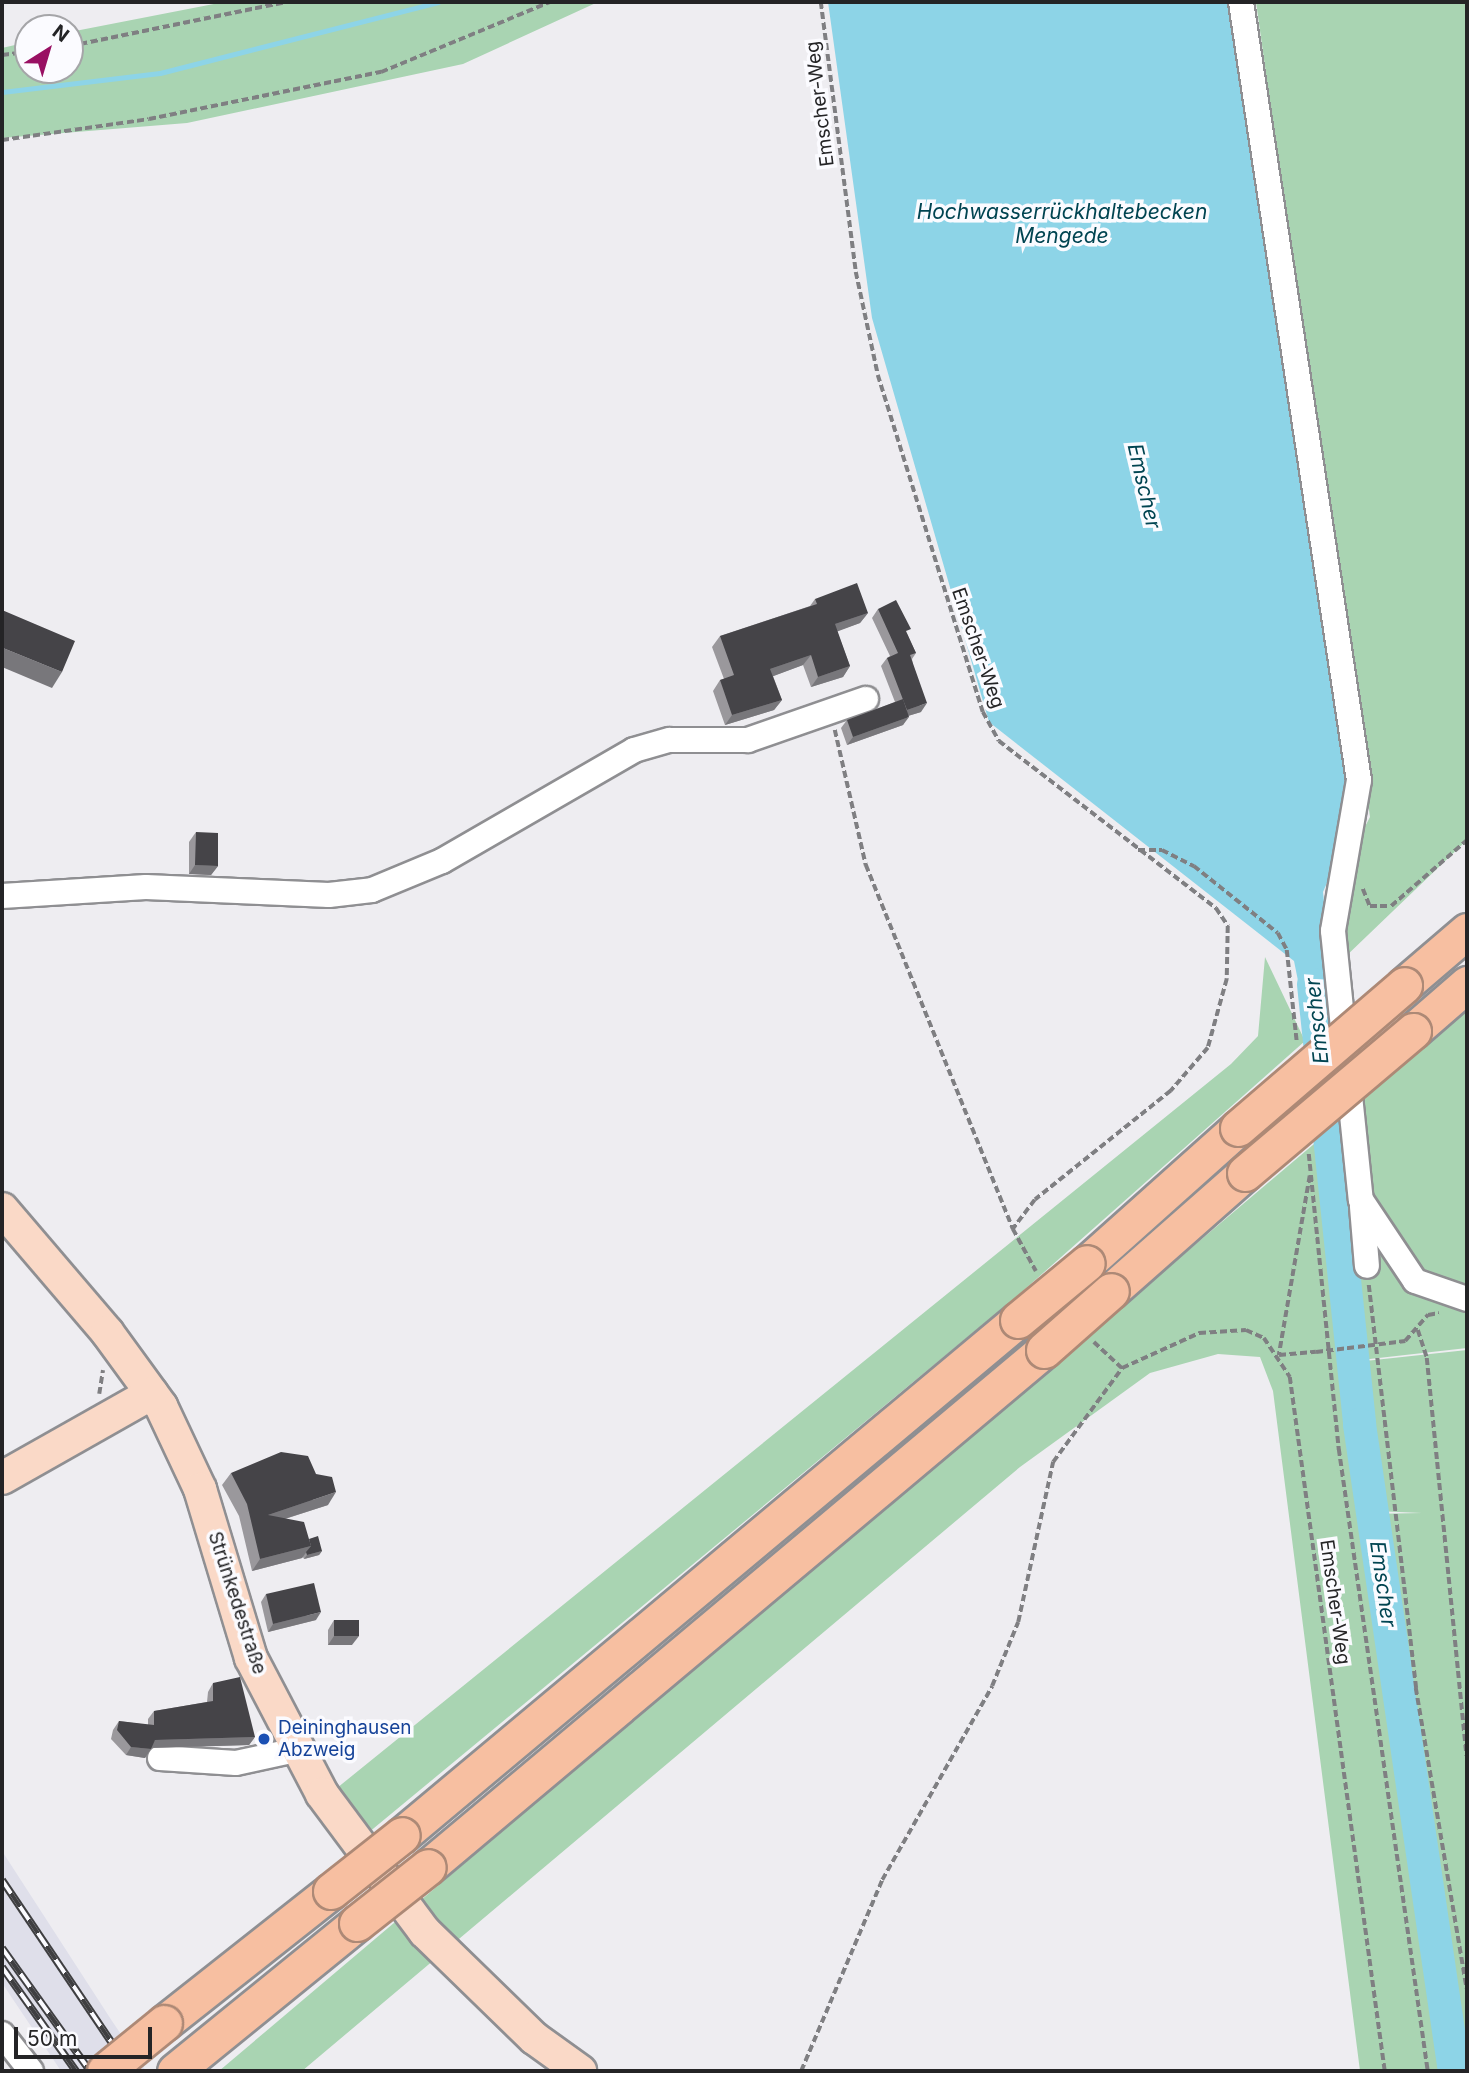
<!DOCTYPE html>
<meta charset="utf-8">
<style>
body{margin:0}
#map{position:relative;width:1469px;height:2073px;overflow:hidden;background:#eeedf1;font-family:Inter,sans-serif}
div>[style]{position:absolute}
.built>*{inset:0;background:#dfdfea}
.green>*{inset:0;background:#a9d4b2}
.water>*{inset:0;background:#8dd4e7}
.stream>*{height:5px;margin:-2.5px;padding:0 2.5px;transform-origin:2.5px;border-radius:2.5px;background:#8dd4e7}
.river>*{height:33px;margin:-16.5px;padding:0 16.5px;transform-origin:16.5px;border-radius:16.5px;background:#8dd4e7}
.path>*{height:3.5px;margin-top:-1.75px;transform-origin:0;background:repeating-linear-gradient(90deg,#7f7f82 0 7px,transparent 0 10.5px)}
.roads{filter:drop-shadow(2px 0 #8f8f92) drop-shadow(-2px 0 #8f8f92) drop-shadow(0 2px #8f8f92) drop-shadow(0 -2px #8f8f92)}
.minor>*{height:24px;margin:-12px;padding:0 12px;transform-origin:12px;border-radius:12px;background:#fff}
.major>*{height:32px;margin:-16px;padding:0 16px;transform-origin:16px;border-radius:16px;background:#fad9c7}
.highway>*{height:35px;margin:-17.5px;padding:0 17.5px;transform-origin:17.5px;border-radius:17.5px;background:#f7bfa1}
.rail>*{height:8px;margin-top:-4px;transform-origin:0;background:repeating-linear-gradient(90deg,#fbfbff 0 16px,#3f3f41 0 32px);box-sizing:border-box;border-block:2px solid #3f3f41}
.path-bridge>*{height:3.5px;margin-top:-1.75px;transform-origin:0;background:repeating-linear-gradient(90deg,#7f7f82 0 7px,transparent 0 10.5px)}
.bridges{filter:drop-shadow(2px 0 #ad8976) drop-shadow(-2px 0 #ad8976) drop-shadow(0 2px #ad8976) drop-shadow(0 -2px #ad8976)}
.highway-bridge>*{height:35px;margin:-17.5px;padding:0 17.5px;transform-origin:17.5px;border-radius:17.5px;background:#f7bfa1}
.wall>*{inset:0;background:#9a989c}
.shaded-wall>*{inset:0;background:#78777b}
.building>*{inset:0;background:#454448}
.dots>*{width:19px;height:19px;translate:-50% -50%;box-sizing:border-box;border:4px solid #fbfbff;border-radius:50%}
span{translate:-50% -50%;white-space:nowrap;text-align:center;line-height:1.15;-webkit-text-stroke:7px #fbfbff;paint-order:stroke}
.street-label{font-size:19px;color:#242426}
.transit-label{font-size:19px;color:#164399}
.left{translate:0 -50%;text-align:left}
.water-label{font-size:21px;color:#004451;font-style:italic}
.frame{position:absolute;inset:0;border:4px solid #242426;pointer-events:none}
.north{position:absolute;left:14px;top:14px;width:70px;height:70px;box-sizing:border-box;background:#fbfbff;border:2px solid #a5a5a8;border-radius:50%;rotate:37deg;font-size:19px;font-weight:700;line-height:28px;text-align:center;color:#242426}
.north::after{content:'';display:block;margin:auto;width:24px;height:32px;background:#991063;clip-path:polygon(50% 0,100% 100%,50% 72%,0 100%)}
.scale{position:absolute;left:14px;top:2027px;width:138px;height:32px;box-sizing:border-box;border:4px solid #242426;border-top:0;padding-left:9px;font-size:21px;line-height:24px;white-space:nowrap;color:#242426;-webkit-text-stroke:5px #fbfbff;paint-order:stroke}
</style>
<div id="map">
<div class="built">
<div style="clip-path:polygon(2px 1851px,112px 2021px,146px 2071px,61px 2071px,2px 1983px)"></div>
</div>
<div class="green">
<div style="clip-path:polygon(224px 2px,598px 2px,463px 64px,187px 123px,2px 138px,2px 48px,28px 42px,28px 70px,70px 70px,70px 32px)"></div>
<div style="clip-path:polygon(1256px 2px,1467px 2px,1467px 840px,1343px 959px,1341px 925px,1356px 844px,1370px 817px)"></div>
<div style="clip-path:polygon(1265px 957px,1305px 1041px,1016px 1297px,368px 1833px,337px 1788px,1231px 1064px,1258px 1036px)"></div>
<div style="clip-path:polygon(1467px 1006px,1467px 1348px,1352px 1361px,1370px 1514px,1422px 1513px,1375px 1511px,1356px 1362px,1467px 1350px,1467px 2070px,1360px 2071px,1273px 1391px,1260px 1357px,1218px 1354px,1150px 1373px,1020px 1467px,302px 2071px,219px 2071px,1327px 1133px,1349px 1326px,1331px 1128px)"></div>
</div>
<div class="water">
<div style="clip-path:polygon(828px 2px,1236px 2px,1352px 777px,1343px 846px,1323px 892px,1335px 1011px,1309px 1035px,1294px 961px,989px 722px,872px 318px)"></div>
</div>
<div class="stream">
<div style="left:2px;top:92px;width:159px;rotate:-6.9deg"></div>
<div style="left:160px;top:73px;width:287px;rotate:-14.3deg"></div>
</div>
<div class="river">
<div style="left:1313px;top:984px;width:442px;rotate:84deg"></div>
<div style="left:1359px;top:1424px;width:654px;rotate:81.65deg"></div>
</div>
<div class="path">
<div style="left:821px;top:2px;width:272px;rotate:82.6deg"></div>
<div style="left:856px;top:272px;width:105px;rotate:77.9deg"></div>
<div style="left:878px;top:375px;width:353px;rotate:72.7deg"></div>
<div style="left:983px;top:712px;width:33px;rotate:61deg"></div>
<div style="left:999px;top:741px;width:274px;rotate:37.6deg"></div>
<div style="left:1216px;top:908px;width:22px;rotate:56deg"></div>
<div style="left:1228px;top:926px;width:53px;rotate:91.1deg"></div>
<div style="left:1227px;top:979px;width:72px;rotate:105.4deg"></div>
<div style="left:1208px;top:1048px;width:57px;rotate:130.7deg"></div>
<div style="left:1171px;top:1091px;width:174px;rotate:141.3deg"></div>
<div style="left:1035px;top:1200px;width:36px;rotate:127deg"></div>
<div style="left:1013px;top:1229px;width:48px;rotate:61.3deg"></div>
<div style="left:70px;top:46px;width:221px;rotate:-11.5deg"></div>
<div style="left:2px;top:55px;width:26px;rotate:-7deg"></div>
<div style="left:2px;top:140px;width:148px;rotate:-8.1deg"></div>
<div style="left:149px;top:119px;width:237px;rotate:-11.5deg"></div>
<div style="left:381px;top:72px;width:183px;rotate:-22.5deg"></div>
<div style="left:835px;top:730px;width:139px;rotate:77.1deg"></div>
<div style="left:866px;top:865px;width:393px;rotate:68deg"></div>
<div style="left:1138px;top:850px;width:24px"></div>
<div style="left:1162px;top:850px;width:36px;rotate:27deg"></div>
<div style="left:1194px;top:866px;width:107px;rotate:38.6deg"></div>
<div style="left:1278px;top:933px;width:19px;rotate:62deg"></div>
<div style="left:1287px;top:950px;width:93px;rotate:83.8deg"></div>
<div style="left:1363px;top:889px;width:18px;rotate:68deg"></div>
<div style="left:1370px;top:906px;width:21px"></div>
<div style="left:1391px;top:906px;width:101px;rotate:-41deg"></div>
<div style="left:1309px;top:1154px;width:297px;rotate:84.2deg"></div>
<div style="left:1339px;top:1449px;width:628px;rotate:81.86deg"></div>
<div style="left:1310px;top:1176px;width:182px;rotate:99.8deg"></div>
<div style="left:1279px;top:1355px;width:37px;rotate:-5deg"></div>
<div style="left:1369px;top:1285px;width:406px;rotate:83.3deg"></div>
<div style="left:1416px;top:1688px;width:305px;rotate:80.4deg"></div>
<div style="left:1418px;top:1330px;width:29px;rotate:72deg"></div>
<div style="left:1427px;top:1358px;width:400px;rotate:84.3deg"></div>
<div style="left:1405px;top:1341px;width:35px;rotate:-49deg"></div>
<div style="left:1428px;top:1315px;width:11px;rotate:-10deg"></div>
<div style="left:1094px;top:1342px;width:38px;rotate:43deg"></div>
<div style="left:1122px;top:1368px;width:85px;rotate:-24.4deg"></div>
<div style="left:1199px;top:1333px;width:47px;rotate:-3.7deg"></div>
<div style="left:1246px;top:1330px;width:20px;rotate:24deg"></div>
<div style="left:1264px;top:1338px;width:47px;rotate:56.3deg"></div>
<div style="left:1290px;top:1377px;width:700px;rotate:82.21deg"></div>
<div style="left:99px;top:1394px;width:24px;rotate:-81deg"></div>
<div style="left:801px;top:2071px;width:207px;rotate:-67deg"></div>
<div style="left:882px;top:1880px;width:223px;rotate:-60.4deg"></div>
<div style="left:992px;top:1686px;width:69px;rotate:-67.9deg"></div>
<div style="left:1018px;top:1622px;width:164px;rotate:-77.7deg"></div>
<div style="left:1053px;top:1462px;width:117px;rotate:-53.7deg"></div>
</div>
<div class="roads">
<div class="minor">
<div style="left:1241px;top:2px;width:787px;rotate:81.38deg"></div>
<div style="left:1359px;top:780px;width:153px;rotate:99.8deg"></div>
<div style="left:1333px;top:931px;width:270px;rotate:84.1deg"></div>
<div style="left:1361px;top:1200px;width:97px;rotate:56.3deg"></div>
<div style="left:1415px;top:1281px;width:55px;rotate:19.1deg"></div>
<div style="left:2px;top:896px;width:144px;rotate:-3.6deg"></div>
<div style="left:146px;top:887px;width:183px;rotate:2.5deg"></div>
<div style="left:329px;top:895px;width:43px;rotate:-6.6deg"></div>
<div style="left:372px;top:890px;width:76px;rotate:-22.5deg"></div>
<div style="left:442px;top:861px;width:222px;rotate:-30deg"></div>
<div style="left:634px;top:750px;width:37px;rotate:-16deg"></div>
<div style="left:670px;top:740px;width:78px"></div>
<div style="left:748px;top:740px;width:125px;rotate:-19.2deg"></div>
<div style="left:1362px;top:1207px;width:59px;rotate:85.2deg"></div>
<div style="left:160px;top:1758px;width:76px;rotate:3.8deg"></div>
<div style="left:236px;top:1763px;width:61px;rotate:-12.2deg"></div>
<div style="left:2px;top:2034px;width:47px;rotate:51.9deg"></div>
</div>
<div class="major">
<div style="left:2px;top:1209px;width:162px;rotate:49.5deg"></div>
<div style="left:107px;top:1332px;width:92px;rotate:53.9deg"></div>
<div style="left:161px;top:1406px;width:92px;rotate:64.8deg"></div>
<div style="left:200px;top:1489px;width:177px;rotate:73.2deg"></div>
<div style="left:251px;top:1658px;width:153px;rotate:62.4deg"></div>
<div style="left:322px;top:1794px;width:172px;rotate:53.3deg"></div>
<div style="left:425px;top:1932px;width:152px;rotate:44.2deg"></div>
<div style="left:534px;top:2038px;width:57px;rotate:35.7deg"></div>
<div style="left:2px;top:1478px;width:172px;rotate:-29.5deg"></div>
</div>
<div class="highway">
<div style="left:1404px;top:985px;width:83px;rotate:-40.6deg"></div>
<div style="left:1413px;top:1031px;width:72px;rotate:-41deg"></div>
<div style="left:1087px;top:1263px;width:203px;rotate:-41.8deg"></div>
<div style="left:1111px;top:1291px;width:179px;rotate:-41.4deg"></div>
<div style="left:402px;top:1835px;width:803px;rotate:-39.9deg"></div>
<div style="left:428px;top:1867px;width:804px;rotate:-40.01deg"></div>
<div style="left:164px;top:2023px;width:213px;rotate:-38.3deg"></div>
<div style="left:175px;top:2071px;width:235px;rotate:-39.1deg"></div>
</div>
</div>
<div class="rail">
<div style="left:2px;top:1880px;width:230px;rotate:56deg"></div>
<div style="left:2px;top:1948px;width:151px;rotate:54.4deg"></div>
<div style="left:2px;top:1967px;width:128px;rotate:54.6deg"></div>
</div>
<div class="path-bridge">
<div style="left:1316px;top:1352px;width:90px;rotate:-7deg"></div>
</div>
<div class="bridges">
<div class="highway-bridge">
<div style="left:1238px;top:1128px;width:219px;rotate:-40.7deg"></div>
<div style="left:1245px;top:1173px;width:220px;rotate:-40.2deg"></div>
<div style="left:1018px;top:1320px;width:89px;rotate:-39.6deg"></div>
<div style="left:1044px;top:1350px;width:89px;rotate:-41.4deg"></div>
<div style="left:331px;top:1891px;width:90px;rotate:-38.3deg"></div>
<div style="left:357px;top:1923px;width:90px;rotate:-38.3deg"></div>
<div style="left:105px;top:2071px;width:76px;rotate:-39.1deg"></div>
</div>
</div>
<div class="wall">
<div style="clip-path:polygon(815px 599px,868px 613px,860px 623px,837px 631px,850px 666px,843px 677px,811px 687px,803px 665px,773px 676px,782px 700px,774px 710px,725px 725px,713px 691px,720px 680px,724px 679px,712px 647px,720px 636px,810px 606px)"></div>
<div style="clip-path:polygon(878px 609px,907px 634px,916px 653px,912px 659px,921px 712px,908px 716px,903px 725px,847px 745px,841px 728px,847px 720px,895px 702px,881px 666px,887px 658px,890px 656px,872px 618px)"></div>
<div style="clip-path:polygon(196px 832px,218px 866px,211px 875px,189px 874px,189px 842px)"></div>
<div style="clip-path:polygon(231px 1473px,328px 1505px,285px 1519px,322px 1551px,319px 1555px,304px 1559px,303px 1557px,302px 1558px,252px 1571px,239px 1516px,222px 1485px)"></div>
<div style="clip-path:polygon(266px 1594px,316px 1620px,268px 1632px,261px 1602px)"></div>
<div style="clip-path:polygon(334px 1620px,352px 1645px,328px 1645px,328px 1630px)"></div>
<div style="clip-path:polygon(213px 1683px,255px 1737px,249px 1745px,151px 1748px,145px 1758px,126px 1755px,111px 1739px,113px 1730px,119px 1721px,148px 1725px,148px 1719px,154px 1711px,207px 1702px,208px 1692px)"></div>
</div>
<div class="shaded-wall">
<div style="clip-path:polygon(868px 613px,860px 623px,828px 635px,835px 624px)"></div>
<div style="clip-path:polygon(3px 648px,62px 672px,52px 688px,2px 667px,2px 650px)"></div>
<div style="clip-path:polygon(811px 655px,803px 665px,763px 680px,770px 669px)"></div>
<div style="clip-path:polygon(850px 666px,843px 677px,811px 687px,818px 677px)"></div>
<div style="clip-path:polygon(782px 700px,774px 710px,725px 725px,732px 715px)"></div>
<div style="clip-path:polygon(927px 703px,921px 712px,901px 718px,907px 710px)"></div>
<div style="clip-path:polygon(909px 717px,903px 725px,847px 745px,853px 737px)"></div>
<div style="clip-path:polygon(195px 865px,218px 866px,211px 875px,189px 874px)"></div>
<div style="clip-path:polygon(336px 1492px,328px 1505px,259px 1527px,268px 1515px)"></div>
<div style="clip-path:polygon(311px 1546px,302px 1558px,252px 1571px,260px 1559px)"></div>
<div style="clip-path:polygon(322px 1551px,319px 1555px,304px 1559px,307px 1555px)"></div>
<div style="clip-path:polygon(321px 1612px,316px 1620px,268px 1632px,273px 1624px)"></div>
<div style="clip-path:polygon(334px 1636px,359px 1636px,352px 1645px,328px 1645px)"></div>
<div style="clip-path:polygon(255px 1737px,249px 1745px,149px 1748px,155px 1740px)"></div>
<div style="clip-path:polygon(131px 1747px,151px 1749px,145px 1758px,126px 1755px)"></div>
</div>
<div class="building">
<div style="clip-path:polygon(857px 583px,868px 613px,835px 624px,850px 666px,818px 677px,811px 655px,770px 669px,782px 700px,732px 715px,720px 680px,734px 675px,720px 636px,817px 604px,815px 599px)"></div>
<div style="clip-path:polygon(896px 600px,911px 629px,906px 631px,916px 653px,910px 655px,927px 703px,907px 710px,887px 658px,898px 653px,878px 609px)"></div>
<div style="clip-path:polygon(2px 610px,75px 641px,62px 672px,3px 648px,2px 651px)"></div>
<div style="clip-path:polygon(903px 699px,909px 717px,853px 737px,847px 720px)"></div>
<div style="clip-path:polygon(196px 832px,218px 833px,218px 866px,195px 865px)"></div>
<div style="clip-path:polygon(281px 1452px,308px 1456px,316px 1474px,332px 1477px,336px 1492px,268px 1515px,304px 1522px,311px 1546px,260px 1559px,247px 1504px,231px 1473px)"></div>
<div style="clip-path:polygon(318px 1536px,322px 1551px,307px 1555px,306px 1552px,311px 1546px,309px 1539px)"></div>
<div style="clip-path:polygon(314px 1583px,321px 1612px,273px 1624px,266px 1594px)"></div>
<div style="clip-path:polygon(334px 1620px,359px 1620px,359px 1636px,334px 1636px)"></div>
<div style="clip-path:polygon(240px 1677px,255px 1737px,155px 1740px,151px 1749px,131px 1747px,117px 1730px,119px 1721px,154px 1725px,154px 1711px,213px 1701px,213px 1683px)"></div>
</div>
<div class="dots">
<div style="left:264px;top:1739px;background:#1a4fb4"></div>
</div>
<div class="street-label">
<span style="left:820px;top:104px;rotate:-97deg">Emscher-Weg</span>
<span style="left:978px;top:648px;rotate:71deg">Emscher-Weg</span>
<span style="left:1335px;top:1602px;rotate:82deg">Emscher-Weg</span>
<span style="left:237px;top:1603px;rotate:72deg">Strünkedestraße</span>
</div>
<div class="transit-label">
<span class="left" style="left:278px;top:1739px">Deininghausen<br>Abzweig</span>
</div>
<div class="water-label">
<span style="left:1062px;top:224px">Hochwasserrückhaltebecken<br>Mengede</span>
<span style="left:1144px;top:486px;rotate:77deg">Emscher</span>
<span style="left:1317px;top:1021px;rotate:-96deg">Emscher</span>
<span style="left:1383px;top:1584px;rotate:82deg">Emscher</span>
</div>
<div class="frame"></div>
<div class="north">N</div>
<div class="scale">50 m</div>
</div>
